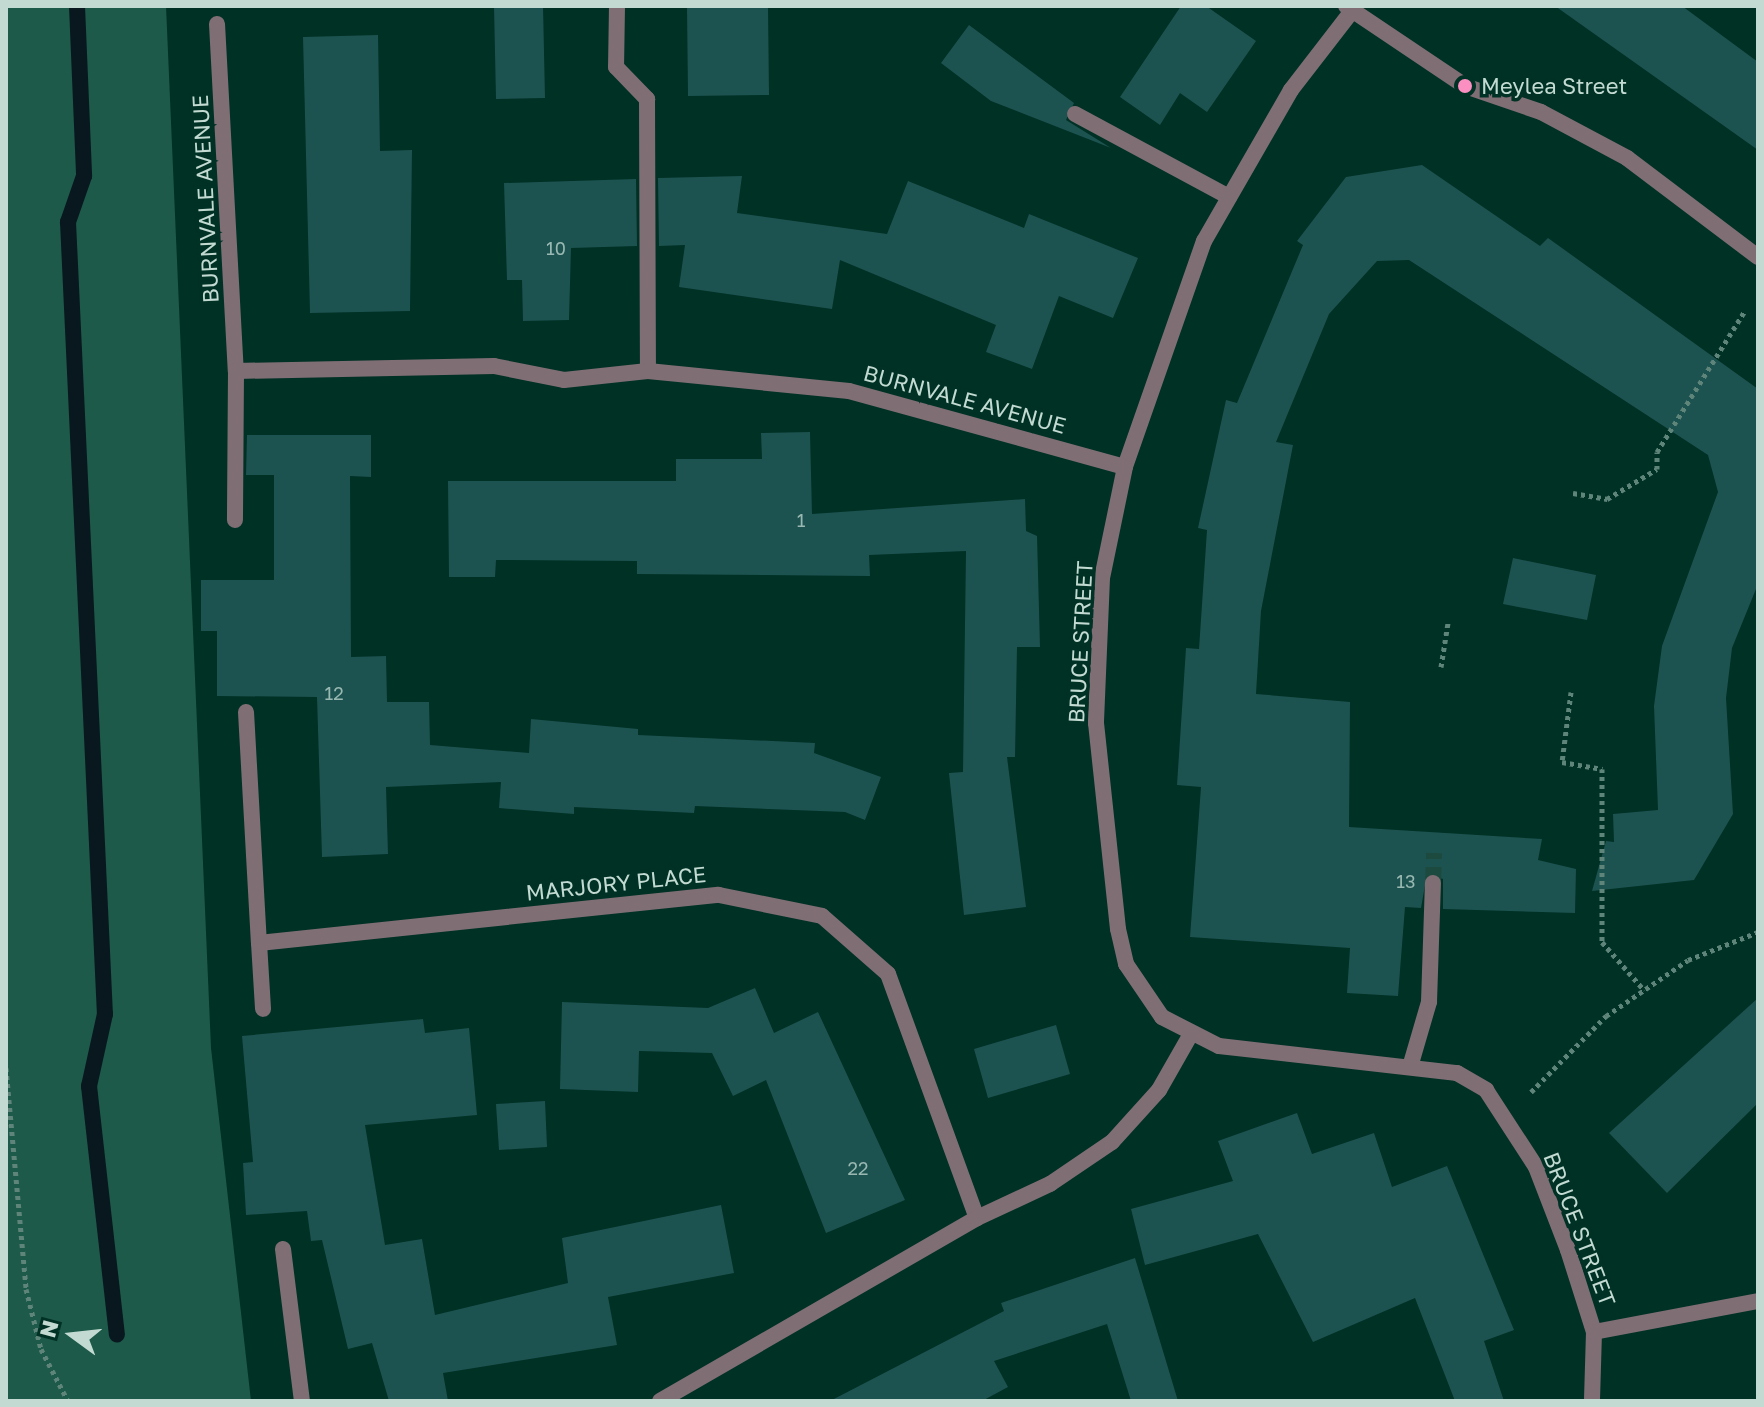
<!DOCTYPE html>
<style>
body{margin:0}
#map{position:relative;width:1764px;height:1407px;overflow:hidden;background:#003125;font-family:"Golos Text",sans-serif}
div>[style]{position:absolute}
.green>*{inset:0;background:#1d5a4a}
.stream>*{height:16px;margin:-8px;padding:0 8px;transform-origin:8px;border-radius:8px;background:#09181f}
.building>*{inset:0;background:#1c5250}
.minor-tunnel>*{height:16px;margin-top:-8px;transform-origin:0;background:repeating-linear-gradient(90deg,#1d4a3f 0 16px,transparent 0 24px)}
.path>*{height:5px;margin-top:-2.5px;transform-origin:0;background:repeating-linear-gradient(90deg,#5f8479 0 4px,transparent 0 8px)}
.service>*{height:16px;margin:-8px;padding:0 8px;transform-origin:8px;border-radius:8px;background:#806e75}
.minor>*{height:16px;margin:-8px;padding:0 8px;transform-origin:8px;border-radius:8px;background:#806e75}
.tertiary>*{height:16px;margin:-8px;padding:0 8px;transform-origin:8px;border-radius:8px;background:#806e75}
.dots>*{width:22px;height:22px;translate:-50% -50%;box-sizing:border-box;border:4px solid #003125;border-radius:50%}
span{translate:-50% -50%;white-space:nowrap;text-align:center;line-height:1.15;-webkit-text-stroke:7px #003125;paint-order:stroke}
.number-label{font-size:18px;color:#98b8b1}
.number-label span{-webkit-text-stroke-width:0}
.poi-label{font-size:22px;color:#c2dad1}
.left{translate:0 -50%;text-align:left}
.street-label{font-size:22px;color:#c2dad1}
.frame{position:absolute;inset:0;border:8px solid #c2dad1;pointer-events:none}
.north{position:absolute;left:32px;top:1295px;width:80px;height:80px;-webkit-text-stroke:6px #003125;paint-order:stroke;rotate:285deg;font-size:22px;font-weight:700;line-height:32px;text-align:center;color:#c2dad1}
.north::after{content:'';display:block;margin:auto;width:28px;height:36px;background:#c2dad1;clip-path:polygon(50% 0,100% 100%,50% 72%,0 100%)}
</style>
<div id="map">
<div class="green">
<div style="clip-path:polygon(6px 6px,166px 6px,211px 1048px,251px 1401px,6px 1401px)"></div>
</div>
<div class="stream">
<div style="left:77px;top:6px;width:170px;rotate:87.6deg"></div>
<div style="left:84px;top:176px;width:49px;rotate:109.2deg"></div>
<div style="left:68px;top:222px;width:793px;rotate:87.33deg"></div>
<div style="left:105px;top:1014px;width:74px;rotate:102.5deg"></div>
<div style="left:89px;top:1086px;width:250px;rotate:83.6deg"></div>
</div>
<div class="building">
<div style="clip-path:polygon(494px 6px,543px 6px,545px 98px,496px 99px)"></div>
<div style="clip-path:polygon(687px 6px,768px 6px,769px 95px,688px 96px)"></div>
<div style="clip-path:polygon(1181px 6px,1206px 6px,1256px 41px,1207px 112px,1180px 93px,1160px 125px,1120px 97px)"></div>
<div style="clip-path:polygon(1555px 6px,1682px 6px,1758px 62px,1758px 150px)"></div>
<div style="clip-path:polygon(969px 25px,1074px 103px,1066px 120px,1111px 148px,991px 101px,941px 63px)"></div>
<div style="clip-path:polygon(378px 35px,380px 151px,412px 150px,410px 311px,310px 313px,303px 37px)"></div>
<div style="clip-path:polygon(1422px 165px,1540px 246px,1548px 238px,1758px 389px,1758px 584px,1732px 648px,1726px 698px,1733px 814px,1694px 880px,1592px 891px,1606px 841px,1614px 842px,1613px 814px,1658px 810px,1654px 706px,1662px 646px,1718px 492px,1708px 455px,1409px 260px,1377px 261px,1329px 314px,1276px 442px,1293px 445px,1261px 611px,1256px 694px,1350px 702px,1349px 827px,1542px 839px,1538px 860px,1576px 869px,1575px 913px,1443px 909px,1443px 879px,1427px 874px,1421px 908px,1405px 907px,1398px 996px,1347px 993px,1350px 948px,1190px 937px,1201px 787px,1177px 785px,1186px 648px,1199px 649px,1207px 530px,1198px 528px,1226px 400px,1237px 403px,1303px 245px,1297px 241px,1346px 177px)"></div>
<div style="clip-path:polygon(742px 176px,737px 213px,887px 234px,908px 181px,1024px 228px,1029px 214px,1138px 258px,1113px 318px,1059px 296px,1032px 369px,986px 352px,996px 325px,840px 260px,832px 309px,679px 287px,685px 245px,659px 246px,658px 178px)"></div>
<div style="clip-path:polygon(636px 179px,637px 246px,571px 248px,569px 320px,523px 321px,522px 280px,507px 280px,504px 183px)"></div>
<div style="clip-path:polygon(810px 432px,812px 514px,1025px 499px,1026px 531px,1037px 536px,1040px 647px,1017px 647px,1015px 757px,1007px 757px,1026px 907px,964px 915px,949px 773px,963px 772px,966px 551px,869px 555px,870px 576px,637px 574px,637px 561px,496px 560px,495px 577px,449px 577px,448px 481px,676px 481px,676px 459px,762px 459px,761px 433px)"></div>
<div style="clip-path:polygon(247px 435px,371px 435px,371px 477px,350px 476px,351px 657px,386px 656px,387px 702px,429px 702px,430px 745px,529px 753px,531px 719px,638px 729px,638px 735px,815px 743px,814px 753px,881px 777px,865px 820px,845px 812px,695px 806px,694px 813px,574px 807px,574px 814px,499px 808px,501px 782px,386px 787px,388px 854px,322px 857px,317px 697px,217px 696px,217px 631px,201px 631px,201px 580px,274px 580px,274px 475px,246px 475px)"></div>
<div style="clip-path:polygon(1513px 558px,1596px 575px,1587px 620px,1503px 604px)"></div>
<div style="clip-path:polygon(755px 988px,774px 1033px,818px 1012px,905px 1200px,826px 1233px,766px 1080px,733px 1096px,712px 1053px,639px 1051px,638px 1092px,560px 1089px,562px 1002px,708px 1008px)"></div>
<div style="clip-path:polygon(1758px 998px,1758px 1103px,1667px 1193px,1609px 1133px)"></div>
<div style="clip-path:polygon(423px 1019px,425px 1033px,469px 1028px,477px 1115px,365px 1125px,385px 1245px,422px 1239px,435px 1315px,568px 1283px,562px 1238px,721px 1205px,734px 1273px,608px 1297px,617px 1345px,443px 1373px,448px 1401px,389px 1401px,372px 1343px,348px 1349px,322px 1240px,311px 1241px,307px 1211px,246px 1215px,243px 1163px,253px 1162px,242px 1036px)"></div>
<div style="clip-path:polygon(1056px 1025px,1070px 1074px,988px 1098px,974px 1049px)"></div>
<div style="clip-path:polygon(545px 1101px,547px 1147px,499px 1150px,496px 1104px)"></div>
<div style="clip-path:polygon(1297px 1113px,1312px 1154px,1374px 1133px,1392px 1187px,1447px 1166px,1514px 1330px,1484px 1341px,1504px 1401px,1455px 1401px,1415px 1298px,1313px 1342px,1258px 1234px,1145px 1265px,1131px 1209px,1233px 1181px,1218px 1141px)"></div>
<div style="clip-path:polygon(1135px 1258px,1178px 1401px,1131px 1401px,1107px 1324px,994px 1361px,1008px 1387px,982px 1401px,830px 1401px,1004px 1311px,1001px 1303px)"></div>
</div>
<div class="minor-tunnel">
<div style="left:1433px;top:883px;width:30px;rotate:-88deg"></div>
</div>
<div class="path">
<div style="left:1573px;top:493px;width:35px;rotate:10deg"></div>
<div style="left:1607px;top:499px;width:58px;rotate:-31deg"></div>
<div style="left:1657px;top:469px;width:17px;rotate:-90deg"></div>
<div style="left:1657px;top:452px;width:165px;rotate:-58.1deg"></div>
<div style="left:1441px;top:667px;width:45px;rotate:-81deg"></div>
<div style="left:1571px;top:692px;width:71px;rotate:97.3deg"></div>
<div style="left:1562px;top:762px;width:41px;rotate:9.9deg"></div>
<div style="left:1602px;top:769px;width:173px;rotate:90deg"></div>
<div style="left:1602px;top:942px;width:64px;rotate:48.8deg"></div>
<div style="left:6px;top:1068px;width:222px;rotate:84.8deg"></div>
<div style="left:26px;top:1289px;width:62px;rotate:76deg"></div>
<div style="left:41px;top:1349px;width:59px;rotate:62.6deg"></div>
<div style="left:1531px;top:1092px;width:107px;rotate:-45.4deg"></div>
<div style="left:1606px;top:1016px;width:99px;rotate:-34.3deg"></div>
<div style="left:1688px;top:960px;width:75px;rotate:-21.8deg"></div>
</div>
<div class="service">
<div style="left:1075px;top:114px;width:175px;rotate:28.3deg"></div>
</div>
<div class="minor">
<div style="left:617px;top:6px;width:61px;rotate:90.9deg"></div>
<div style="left:616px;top:67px;width:45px;rotate:45.9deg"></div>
<div style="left:647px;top:99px;width:272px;rotate:89.8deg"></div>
<div style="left:1352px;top:11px;width:100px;rotate:127.7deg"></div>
<div style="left:1291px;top:90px;width:174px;rotate:119.9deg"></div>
<div style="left:1204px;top:241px;width:239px;rotate:109.3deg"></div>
<div style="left:1125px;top:467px;width:113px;rotate:101.7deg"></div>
<div style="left:1102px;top:578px;width:145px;rotate:92.4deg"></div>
<div style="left:1096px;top:723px;width:207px;rotate:83.9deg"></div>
<div style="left:1118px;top:929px;width:36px;rotate:77deg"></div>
<div style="left:1126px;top:964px;width:64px;rotate:55.8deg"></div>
<div style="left:1162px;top:1017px;width:64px;rotate:27deg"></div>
<div style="left:1219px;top:1046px;width:240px;rotate:6.5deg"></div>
<div style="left:1457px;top:1073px;width:34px;rotate:30deg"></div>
<div style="left:1486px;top:1090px;width:92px;rotate:57deg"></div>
<div style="left:1536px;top:1167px;width:89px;rotate:68.9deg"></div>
<div style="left:1568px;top:1250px;width:86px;rotate:72.4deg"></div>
<div style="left:1594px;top:1332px;width:69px;rotate:91.7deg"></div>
<div style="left:217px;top:24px;width:348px;rotate:86.9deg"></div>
<div style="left:236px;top:371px;width:149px;rotate:90.4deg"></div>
<div style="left:236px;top:371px;width:258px;rotate:-1.1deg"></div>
<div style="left:494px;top:366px;width:71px;rotate:11.3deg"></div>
<div style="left:564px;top:380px;width:84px;rotate:-6.1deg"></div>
<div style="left:648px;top:371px;width:202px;rotate:5.7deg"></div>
<div style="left:849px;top:391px;width:286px;rotate:15.4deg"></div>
<div style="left:246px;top:712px;width:231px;rotate:86.8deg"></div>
<div style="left:259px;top:943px;width:462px;rotate:-6deg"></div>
<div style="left:719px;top:895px;width:105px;rotate:11.5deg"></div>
<div style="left:822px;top:916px;width:88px;rotate:41.3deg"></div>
<div style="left:888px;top:974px;width:260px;rotate:70deg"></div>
<div style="left:977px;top:1218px;width:366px;rotate:150deg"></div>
<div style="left:259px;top:943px;width:66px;rotate:86.5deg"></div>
<div style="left:1410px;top:1067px;width:68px;rotate:-73.7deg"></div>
<div style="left:1429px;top:1002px;width:119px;rotate:-88.1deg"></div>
<div style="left:977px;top:1218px;width:81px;rotate:-25deg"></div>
<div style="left:1050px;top:1184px;width:75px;rotate:-34.1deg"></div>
<div style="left:1112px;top:1142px;width:70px;rotate:-47.9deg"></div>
<div style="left:1159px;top:1090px;width:64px;rotate:-60.3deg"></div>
<div style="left:283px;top:1249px;width:153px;rotate:82.9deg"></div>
<div style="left:1594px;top:1332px;width:167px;rotate:-10.7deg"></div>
</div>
<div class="tertiary">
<div style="left:1346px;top:6px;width:143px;rotate:33.9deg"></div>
<div style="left:1465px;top:86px;width:80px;rotate:18.9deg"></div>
<div style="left:1541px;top:112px;width:98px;rotate:28.1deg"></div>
<div style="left:1627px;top:158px;width:164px;rotate:37.1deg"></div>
</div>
<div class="dots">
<div style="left:1465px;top:86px;background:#fc8fc1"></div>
</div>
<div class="number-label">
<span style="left:556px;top:248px">10</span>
<span style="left:801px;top:520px">1</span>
<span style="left:334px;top:693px">12</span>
<span style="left:1406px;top:881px">13</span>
<span style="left:858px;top:1168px">22</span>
</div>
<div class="poi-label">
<span class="left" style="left:1481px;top:86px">Meylea Street</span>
</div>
<div class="street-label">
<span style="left:205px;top:199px;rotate:-93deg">BURNVALE AVENUE</span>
<span style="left:965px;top:399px;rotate:15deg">BURNVALE AVENUE</span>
<span style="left:1080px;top:642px;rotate:-87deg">BRUCE STREET</span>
<span style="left:616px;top:883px;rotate:-6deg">MARJORY PLACE</span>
<span style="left:1580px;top:1229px;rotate:69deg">BRUCE STREET</span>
</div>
<div class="frame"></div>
<div class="north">N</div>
</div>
